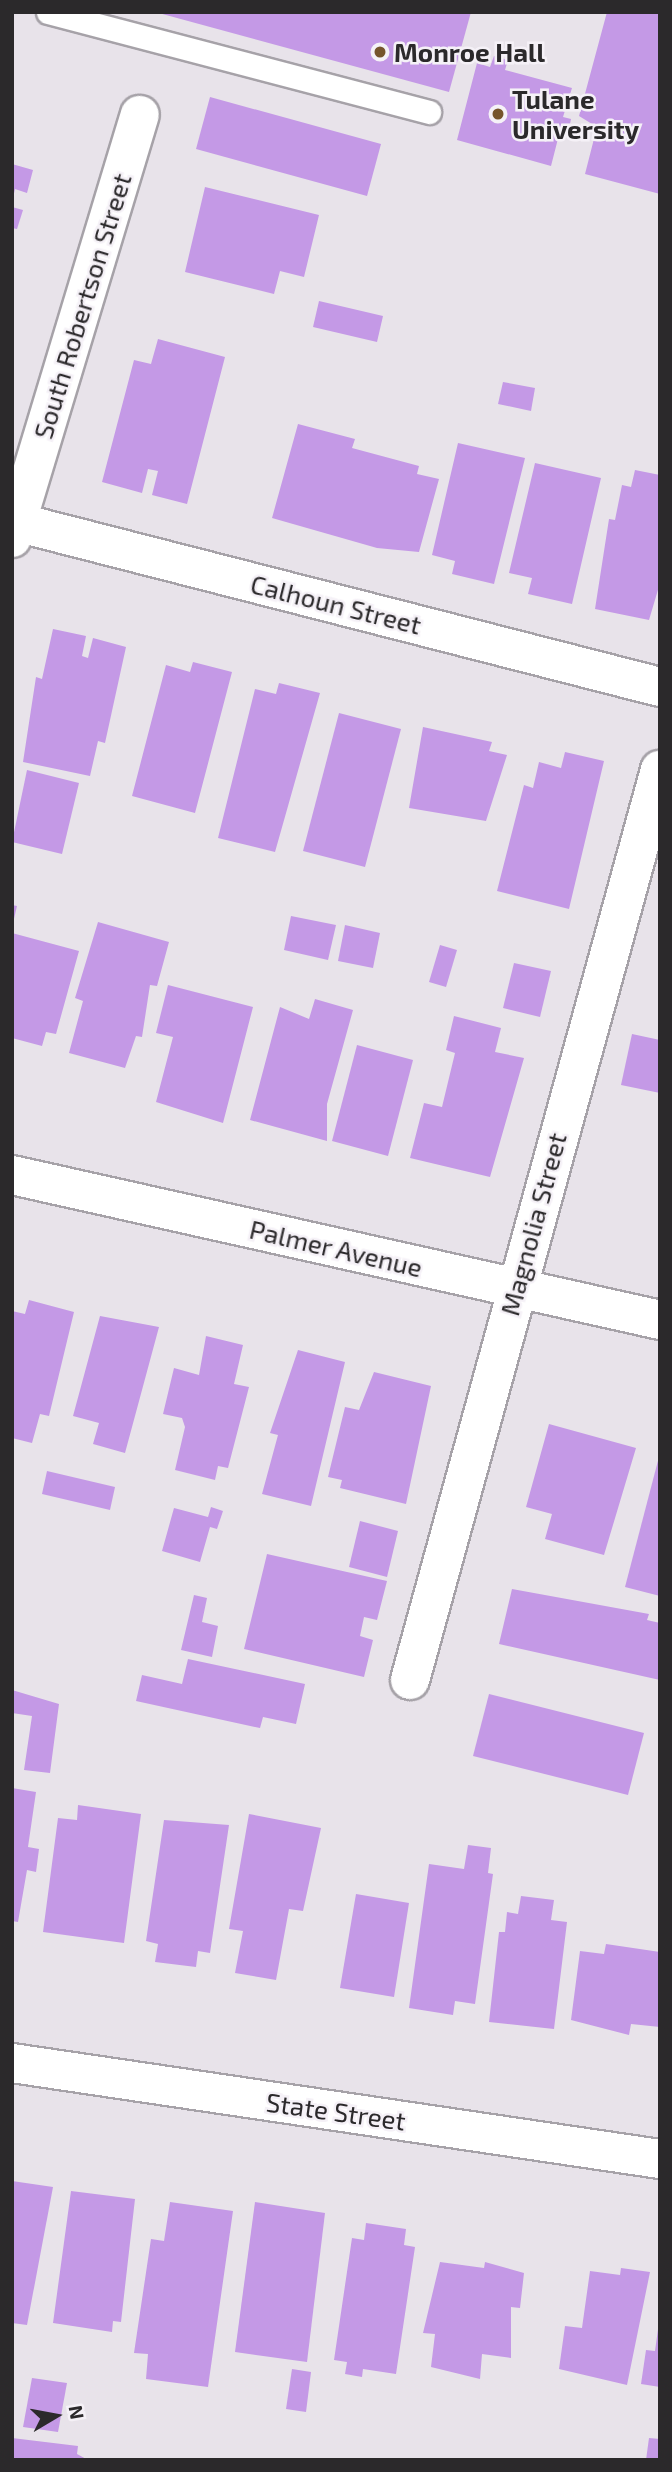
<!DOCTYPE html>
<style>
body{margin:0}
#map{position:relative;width:672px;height:2472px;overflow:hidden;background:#e8e3ea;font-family:"Exo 2",sans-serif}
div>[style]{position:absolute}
.building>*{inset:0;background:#c499e6}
.roads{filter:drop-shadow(2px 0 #a6a2a8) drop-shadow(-2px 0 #a6a2a8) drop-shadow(0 2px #a6a2a8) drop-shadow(0 -2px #a6a2a8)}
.lane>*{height:23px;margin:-11.5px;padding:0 11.5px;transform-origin:11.5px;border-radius:11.5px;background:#fff}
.street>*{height:38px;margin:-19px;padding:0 19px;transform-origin:19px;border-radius:19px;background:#fff}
.dots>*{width:19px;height:19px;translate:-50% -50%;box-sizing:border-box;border:4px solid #f5f1f7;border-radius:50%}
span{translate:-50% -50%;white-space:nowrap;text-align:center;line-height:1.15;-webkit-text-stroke:5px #f5f1f7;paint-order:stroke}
.poi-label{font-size:26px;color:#2b292b;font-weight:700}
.left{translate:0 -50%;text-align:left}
.street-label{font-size:26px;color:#2b292b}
.frame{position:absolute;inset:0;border:14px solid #2b292b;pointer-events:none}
.north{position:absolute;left:21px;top:2381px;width:70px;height:70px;-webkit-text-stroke:5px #f5f1f7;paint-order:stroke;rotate:80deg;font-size:19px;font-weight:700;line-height:28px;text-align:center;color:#2b292b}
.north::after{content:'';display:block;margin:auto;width:24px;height:32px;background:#2b292b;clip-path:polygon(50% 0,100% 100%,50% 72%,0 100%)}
</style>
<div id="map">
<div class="building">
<div style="clip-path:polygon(155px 12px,471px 12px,449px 92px)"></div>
<div style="clip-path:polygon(607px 12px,660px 12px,660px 194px,585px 174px,597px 127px,579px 116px)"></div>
<div style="clip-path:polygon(494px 56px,508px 60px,505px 70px,572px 88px,563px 117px,571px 119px,569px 129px,561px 127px,551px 166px,457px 140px,477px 63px,490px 67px)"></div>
<div style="clip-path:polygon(210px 97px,381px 144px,367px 196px,196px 149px)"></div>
<div style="clip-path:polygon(12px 164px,33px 170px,27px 193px,15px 189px,13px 198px)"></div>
<div style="clip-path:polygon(205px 187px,319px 215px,304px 277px,280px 271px,274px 294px,185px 272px)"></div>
<div style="clip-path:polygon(12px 207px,23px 210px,17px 229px,12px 228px)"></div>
<div style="clip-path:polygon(319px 301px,383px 316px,377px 342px,313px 327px)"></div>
<div style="clip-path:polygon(158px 339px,225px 357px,187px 504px,152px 495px,158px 471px,148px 469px,142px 493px,102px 482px,134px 360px,151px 364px)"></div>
<div style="clip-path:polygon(503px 382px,535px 388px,531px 411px,498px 404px)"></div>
<div style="clip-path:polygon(298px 424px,355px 439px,352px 448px,419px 466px,417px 474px,439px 479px,419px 552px,377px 548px,272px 518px)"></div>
<div style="clip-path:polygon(458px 443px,525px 458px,494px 584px,452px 574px,455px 561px,432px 555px)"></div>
<div style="clip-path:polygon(535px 463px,601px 478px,572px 604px,528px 594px,532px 578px,509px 573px)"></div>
<div style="clip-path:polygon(635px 470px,660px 475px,660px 583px,649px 620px,595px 609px,609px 519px,615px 520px,622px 485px,631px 487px)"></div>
<div style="clip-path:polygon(53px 629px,86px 636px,82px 656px,88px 658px,93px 638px,126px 647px,105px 743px,98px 741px,90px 776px,23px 762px,36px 677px,42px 679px)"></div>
<div style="clip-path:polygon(193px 662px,232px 672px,195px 813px,132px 796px,166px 665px,190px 672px)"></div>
<div style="clip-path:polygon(279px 683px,320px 693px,275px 852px,218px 838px,255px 689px,276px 694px)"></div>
<div style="clip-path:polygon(339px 713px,401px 729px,365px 867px,303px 851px)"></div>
<div style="clip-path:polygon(423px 727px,492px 742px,489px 751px,507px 755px,486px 821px,409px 808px)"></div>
<div style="clip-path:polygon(565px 752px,604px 761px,569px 909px,497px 891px,524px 785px,533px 788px,539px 762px,561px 768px)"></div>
<div style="clip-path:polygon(27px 770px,79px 783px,62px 854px,12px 842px)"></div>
<div style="clip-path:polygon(12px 905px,17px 906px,13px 923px,12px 923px)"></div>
<div style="clip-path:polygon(291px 916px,336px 925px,328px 960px,284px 950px)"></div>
<div style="clip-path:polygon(98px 922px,169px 942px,157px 986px,150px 985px,142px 1037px,136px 1036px,125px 1068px,69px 1053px,83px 1001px,75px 998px)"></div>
<div style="clip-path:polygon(345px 925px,380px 933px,373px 968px,338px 961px)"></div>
<div style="clip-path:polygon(12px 933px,79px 951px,56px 1034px,46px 1032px,42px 1046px,12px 1038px)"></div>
<div style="clip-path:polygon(440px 945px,457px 950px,446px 987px,429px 982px)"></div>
<div style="clip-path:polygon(514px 963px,551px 971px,540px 1017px,503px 1008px)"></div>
<div style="clip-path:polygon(168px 985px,253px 1007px,223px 1123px,156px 1102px,173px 1037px,156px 1033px)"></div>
<div style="clip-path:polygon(315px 999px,353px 1010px,327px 1104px,327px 1141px,250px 1120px,280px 1007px,309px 1019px)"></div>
<div style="clip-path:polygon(454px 1016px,501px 1028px,495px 1052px,524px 1058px,490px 1177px,410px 1158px,424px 1103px,442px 1107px,455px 1053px,446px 1050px)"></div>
<div style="clip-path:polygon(632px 1034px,660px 1040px,660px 1093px,621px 1085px)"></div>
<div style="clip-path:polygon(357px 1045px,413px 1060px,388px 1156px,332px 1141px)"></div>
<div style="clip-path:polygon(29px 1300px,74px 1312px,49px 1416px,40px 1414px,32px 1443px,12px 1438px,12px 1311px,25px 1314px)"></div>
<div style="clip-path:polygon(100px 1316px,159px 1327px,125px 1453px,93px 1444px,99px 1423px,73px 1416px)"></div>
<div style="clip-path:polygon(206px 1336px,243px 1345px,234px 1384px,249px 1387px,228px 1468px,218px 1466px,215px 1480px,175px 1470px,185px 1427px,182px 1418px,163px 1414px,174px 1368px,199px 1375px)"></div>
<div style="clip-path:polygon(298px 1350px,345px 1362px,311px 1506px,262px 1494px,278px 1435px,270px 1433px)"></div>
<div style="clip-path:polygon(374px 1372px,431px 1386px,406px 1504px,340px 1488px,342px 1480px,328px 1477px,345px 1407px,359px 1410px)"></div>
<div style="clip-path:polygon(549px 1424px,636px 1448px,604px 1555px,545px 1539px,552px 1514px,526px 1507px)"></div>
<div style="clip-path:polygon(660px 1453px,660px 1596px,625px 1587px)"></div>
<div style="clip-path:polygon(47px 1471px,115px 1487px,110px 1510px,42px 1494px)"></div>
<div style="clip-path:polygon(211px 1507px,223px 1511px,217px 1529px,210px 1527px,200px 1562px,162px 1551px,174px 1508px,208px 1517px)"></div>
<div style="clip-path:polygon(360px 1521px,398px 1531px,387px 1577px,349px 1567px)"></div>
<div style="clip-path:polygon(267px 1554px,387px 1581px,377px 1620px,364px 1617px,360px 1636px,373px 1640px,364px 1677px,244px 1649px)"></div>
<div style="clip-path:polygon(512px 1589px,649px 1614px,647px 1620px,660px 1623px,660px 1680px,499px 1644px)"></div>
<div style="clip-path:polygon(194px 1595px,207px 1598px,202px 1622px,218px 1626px,212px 1657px,181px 1650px)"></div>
<div style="clip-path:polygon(188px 1659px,305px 1684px,296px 1724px,263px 1717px,260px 1728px,136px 1701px,142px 1675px,182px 1684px)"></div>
<div style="clip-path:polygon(12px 1690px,59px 1704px,50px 1773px,24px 1770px,32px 1716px,12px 1713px)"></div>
<div style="clip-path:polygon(489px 1694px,644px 1733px,628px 1795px,473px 1756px)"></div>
<div style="clip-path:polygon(12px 1788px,36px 1792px,28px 1847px,39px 1849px,36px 1872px,27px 1870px,18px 1922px,12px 1921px)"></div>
<div style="clip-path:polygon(78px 1805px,141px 1814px,124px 1943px,43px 1932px,58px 1818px,77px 1820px)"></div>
<div style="clip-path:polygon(249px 1814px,321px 1828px,303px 1911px,289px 1909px,276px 1980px,235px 1973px,243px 1931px,229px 1929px)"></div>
<div style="clip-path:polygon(164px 1820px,229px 1825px,210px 1953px,198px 1951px,196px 1967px,155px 1962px,158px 1944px,146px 1941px)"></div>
<div style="clip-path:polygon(468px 1845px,491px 1848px,488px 1873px,493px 1874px,475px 2004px,455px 2001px,453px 2015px,409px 2008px,429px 1864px,464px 1869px)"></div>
<div style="clip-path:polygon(356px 1894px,409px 1903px,394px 1997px,340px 1988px)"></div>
<div style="clip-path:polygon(521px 1896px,554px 1900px,551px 1920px,567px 1922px,554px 2029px,489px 2022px,499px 1932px,505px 1932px,507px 1912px,518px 1914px)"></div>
<div style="clip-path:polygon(606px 1944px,660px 1952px,660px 2027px,631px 2024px,629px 2035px,571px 2020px,580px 1951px,604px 1954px)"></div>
<div style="clip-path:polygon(12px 2181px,53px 2187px,27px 2325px,12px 2323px)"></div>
<div style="clip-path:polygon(71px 2191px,135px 2199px,121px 2322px,113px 2321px,112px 2332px,53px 2323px)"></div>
<div style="clip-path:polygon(170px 2202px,233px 2211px,208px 2387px,146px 2379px,148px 2354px,134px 2353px,151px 2239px,164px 2241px)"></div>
<div style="clip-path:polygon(255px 2202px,325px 2213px,307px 2362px,235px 2352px)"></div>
<div style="clip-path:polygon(366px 2223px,406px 2229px,404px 2245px,415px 2247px,396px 2374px,363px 2369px,362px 2377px,345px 2374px,347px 2362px,334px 2360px,352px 2238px,364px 2240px)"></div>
<div style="clip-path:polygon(440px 2262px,484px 2268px,485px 2262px,524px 2273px,520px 2308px,511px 2307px,511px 2358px,482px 2354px,480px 2379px,431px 2367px,435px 2334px,423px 2333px)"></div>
<div style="clip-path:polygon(621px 2268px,650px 2272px,627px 2385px,559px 2369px,565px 2326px,582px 2328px,590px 2271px,620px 2275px)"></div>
<div style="clip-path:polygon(658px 2329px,660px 2329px,660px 2387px,641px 2384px,646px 2350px,655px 2351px)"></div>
<div style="clip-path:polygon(292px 2369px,311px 2372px,306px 2412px,286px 2409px)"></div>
<div style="clip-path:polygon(32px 2378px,67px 2383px,58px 2432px,23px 2427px)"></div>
<div style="clip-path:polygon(12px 2438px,78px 2446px,77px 2454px,88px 2460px,12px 2460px)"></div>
<div style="clip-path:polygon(649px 2438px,660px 2439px,660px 2460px,646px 2460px)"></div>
</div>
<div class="roads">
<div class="lane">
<div style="left:48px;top:12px;width:394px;rotate:14.7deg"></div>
</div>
<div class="street">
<div style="left:12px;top:521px;width:669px;rotate:14.37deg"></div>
<div style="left:12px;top:538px;width:442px;rotate:-73.2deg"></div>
<div style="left:12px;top:1175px;width:664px;rotate:12.61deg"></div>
<div style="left:410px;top:1680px;width:944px;rotate:-74.64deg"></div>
<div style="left:12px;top:2063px;width:655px;rotate:8.43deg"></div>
</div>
</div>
<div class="dots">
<div style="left:380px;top:52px;background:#76542c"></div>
<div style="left:498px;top:114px;background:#76542c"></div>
</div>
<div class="poi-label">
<span class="left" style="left:394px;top:52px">Monroe Hall</span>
<span class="left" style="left:512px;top:114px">Tulane<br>University</span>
</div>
<div class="street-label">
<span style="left:82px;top:306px;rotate:-73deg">South Robertson Street</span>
<span style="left:336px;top:604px;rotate:14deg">Calhoun Street</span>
<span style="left:533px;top:1224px;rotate:-75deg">Magnolia Street</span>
<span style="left:336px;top:1248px;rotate:13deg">Palmer Avenue</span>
<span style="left:336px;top:2111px;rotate:8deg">State Street</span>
</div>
<div class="frame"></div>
<div class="north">N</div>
</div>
